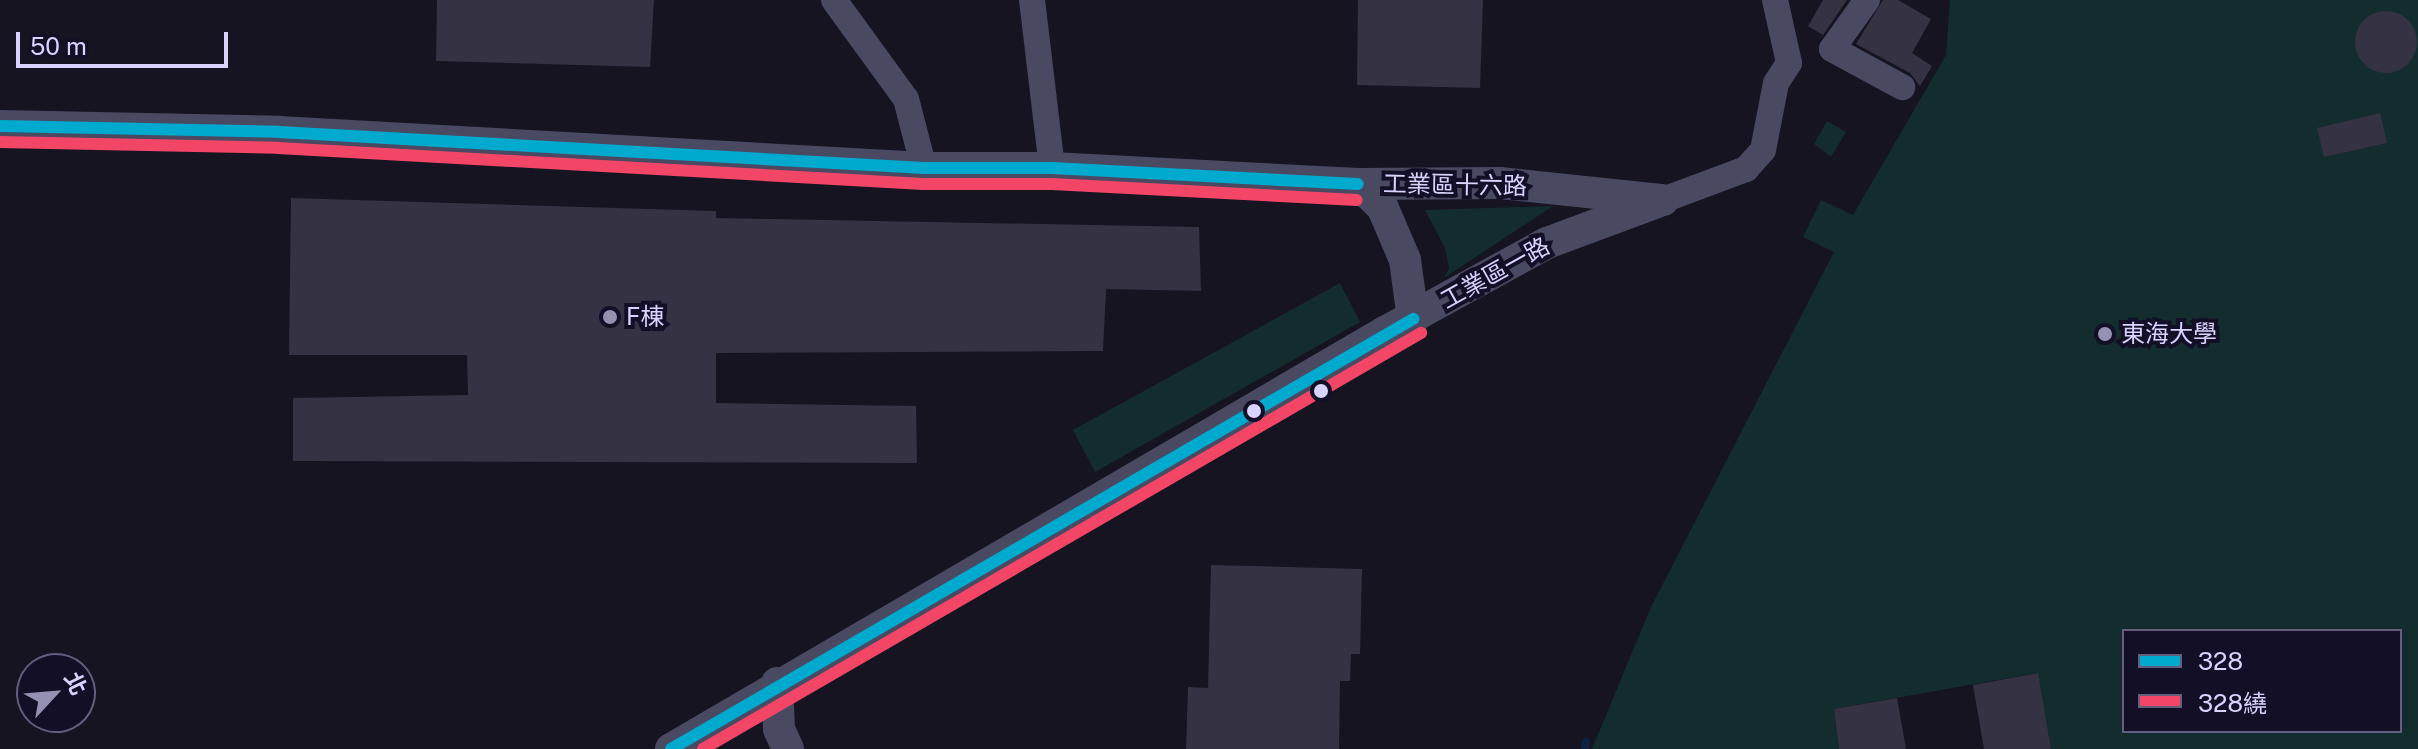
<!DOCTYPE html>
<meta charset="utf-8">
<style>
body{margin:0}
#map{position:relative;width:2418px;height:749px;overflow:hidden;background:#161421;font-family:"Public Sans","Noto Sans TC",sans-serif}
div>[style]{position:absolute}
.green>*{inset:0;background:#132c2d}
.stream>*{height:8px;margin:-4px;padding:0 4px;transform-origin:4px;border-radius:4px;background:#0d2144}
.building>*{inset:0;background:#343243}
.round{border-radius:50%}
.minor>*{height:26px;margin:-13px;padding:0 13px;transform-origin:13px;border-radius:13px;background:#4a4962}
.tertiary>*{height:32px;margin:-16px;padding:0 16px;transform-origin:16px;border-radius:16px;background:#4a4962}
.bus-1>*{height:12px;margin:-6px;padding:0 6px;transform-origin:6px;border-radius:6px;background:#00a9ce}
.bus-2>*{height:12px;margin:-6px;padding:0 6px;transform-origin:6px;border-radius:6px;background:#f34667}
.dots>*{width:22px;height:22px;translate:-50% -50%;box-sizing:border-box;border:4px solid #130f26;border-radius:50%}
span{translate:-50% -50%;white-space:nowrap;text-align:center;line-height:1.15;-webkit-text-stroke:8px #130f26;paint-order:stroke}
.street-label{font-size:24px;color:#d9d4ff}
.poi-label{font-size:24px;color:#d9d4ff}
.left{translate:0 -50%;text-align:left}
.legend{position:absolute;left:2122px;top:629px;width:280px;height:104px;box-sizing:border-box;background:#130f26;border:2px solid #625e7d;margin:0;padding:10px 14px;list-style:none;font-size:24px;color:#d9d4ff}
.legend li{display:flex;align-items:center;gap:16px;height:40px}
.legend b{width:40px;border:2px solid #625e7d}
.north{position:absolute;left:16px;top:653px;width:80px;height:80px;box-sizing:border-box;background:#130f26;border:2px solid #625e7d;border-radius:50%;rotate:64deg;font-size:22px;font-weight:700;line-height:32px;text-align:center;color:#d9d4ff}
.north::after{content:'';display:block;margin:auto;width:28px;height:36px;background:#9591b1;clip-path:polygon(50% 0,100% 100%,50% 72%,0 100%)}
.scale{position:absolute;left:16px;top:32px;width:212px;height:36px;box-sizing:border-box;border:4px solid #d9d4ff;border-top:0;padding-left:10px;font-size:24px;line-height:28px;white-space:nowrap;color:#d9d4ff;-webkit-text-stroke:6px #130f26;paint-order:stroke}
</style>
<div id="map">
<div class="green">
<div style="clip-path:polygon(evenodd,1950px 0,2418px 0,2418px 749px,2051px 749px,2037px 673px,1834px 709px,1839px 749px,1592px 749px,1651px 607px,1834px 252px,1803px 237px,1821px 200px,1853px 215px,1946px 55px,1950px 0,2124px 631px,2400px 631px,2400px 731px,2124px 731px,2124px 631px)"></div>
<div style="clip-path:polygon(1827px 121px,1846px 132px,1831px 157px,1814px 144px)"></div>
<div style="clip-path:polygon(1553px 206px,1444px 278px,1449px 268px,1445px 248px,1425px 210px)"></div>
<div style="clip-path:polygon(1340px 283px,1360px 322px,1095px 472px,1073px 430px)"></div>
</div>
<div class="stream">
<div style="left:1585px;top:749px;width:7px;rotate:-82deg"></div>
</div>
<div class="building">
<div style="clip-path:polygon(437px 0,654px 0,650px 67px,436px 61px)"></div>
<div style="clip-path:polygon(1358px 0,1483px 0,1480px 88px,1357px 85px)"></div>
<div style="clip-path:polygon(1823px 0,1847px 0,1823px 35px,1808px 26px)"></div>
<div style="clip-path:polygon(1883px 0,1898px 0,1931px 19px,1912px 53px,1932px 66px,1920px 86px,1910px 73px,1856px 44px)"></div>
<div class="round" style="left:2355px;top:11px;width:62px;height:62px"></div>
<div style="clip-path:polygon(2380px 113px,2387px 143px,2324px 157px,2317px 128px)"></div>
<div style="clip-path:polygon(291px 198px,716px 211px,716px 218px,1199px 227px,1201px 291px,1106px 289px,1103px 351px,716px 353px,716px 403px,916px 406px,917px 463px,293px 461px,293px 398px,468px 395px,467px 355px,289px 355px)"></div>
<div style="clip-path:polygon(1211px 565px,1362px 569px,1360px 654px,1351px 654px,1350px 681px,1340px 681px,1339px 749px,1186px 749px,1188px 687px,1208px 688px)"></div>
<div style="clip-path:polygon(2038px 673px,2051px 749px,1984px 749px,1973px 685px)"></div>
<div style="clip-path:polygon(1897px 698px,1906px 749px,1839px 749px,1834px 709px)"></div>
</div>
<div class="minor">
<div style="left:834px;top:0;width:122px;rotate:54deg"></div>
<div style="left:906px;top:99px;width:71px;rotate:75.4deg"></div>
<div style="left:1032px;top:0;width:169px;rotate:83.2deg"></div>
<div style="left:1867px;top:0;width:60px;rotate:125.5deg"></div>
<div style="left:1832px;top:49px;width:80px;rotate:28.5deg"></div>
<div style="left:1663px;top:200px;width:89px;rotate:-20.5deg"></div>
<div style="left:1746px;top:169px;width:25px;rotate:-48deg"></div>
<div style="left:1763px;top:150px;width:68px;rotate:-79deg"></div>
<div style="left:1776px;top:83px;width:24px;rotate:-57deg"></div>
<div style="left:1789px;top:63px;width:65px;rotate:-102.5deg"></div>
</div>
<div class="tertiary">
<div style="left:0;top:126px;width:279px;rotate:1.2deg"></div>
<div style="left:279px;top:132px;width:646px;rotate:3.19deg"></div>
<div style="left:924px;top:168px;width:128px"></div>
<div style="left:1052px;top:168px;width:306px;rotate:3deg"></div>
<div style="left:1358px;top:184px;width:142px;rotate:-0.4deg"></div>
<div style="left:1500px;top:183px;width:164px;rotate:6deg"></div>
<div style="left:1358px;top:184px;width:33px;rotate:43deg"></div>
<div style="left:1382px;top:206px;width:59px;rotate:66.9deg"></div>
<div style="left:1405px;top:260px;width:60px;rotate:82.3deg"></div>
<div style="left:777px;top:683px;width:46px;rotate:87.5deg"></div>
<div style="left:779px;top:729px;width:22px;rotate:66deg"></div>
<div style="left:671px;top:749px;width:827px;rotate:-30.29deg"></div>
<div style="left:1385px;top:332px;width:185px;rotate:-28.8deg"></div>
<div style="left:1547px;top:243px;width:117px;rotate:-20.4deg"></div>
</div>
<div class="bus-1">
<div style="left:0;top:126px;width:279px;rotate:1.2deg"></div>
<div style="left:279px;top:132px;width:646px;rotate:3.19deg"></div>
<div style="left:924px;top:168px;width:128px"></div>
<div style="left:1052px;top:168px;width:306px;rotate:3deg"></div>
<div style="left:671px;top:749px;width:858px;rotate:-30.09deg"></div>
</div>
<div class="bus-2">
<div style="left:0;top:142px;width:278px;rotate:1.2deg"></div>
<div style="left:278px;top:148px;width:646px;rotate:3.19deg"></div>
<div style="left:923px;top:184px;width:129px"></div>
<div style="left:1052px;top:184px;width:305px;rotate:3deg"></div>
<div style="left:703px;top:749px;width:830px;rotate:-30.09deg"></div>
</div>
<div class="dots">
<div style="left:610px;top:317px;background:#9591b1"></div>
<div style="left:2105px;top:334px;background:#9591b1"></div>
<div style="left:1321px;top:391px;background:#d9d4ff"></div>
<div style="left:1254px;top:411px;background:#d9d4ff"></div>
</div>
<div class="street-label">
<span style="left:1455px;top:185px;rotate:1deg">工業區十六路</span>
<span style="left:1495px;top:273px;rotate:-29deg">工業區一路</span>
</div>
<div class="poi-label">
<span class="left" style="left:626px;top:317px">F棟</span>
<span class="left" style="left:2121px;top:334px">東海大學</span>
</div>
<ul class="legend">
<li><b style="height:10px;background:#00a9ce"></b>328</li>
<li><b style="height:10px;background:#f34667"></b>328繞</li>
</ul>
<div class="north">北</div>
<div class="scale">50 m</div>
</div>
